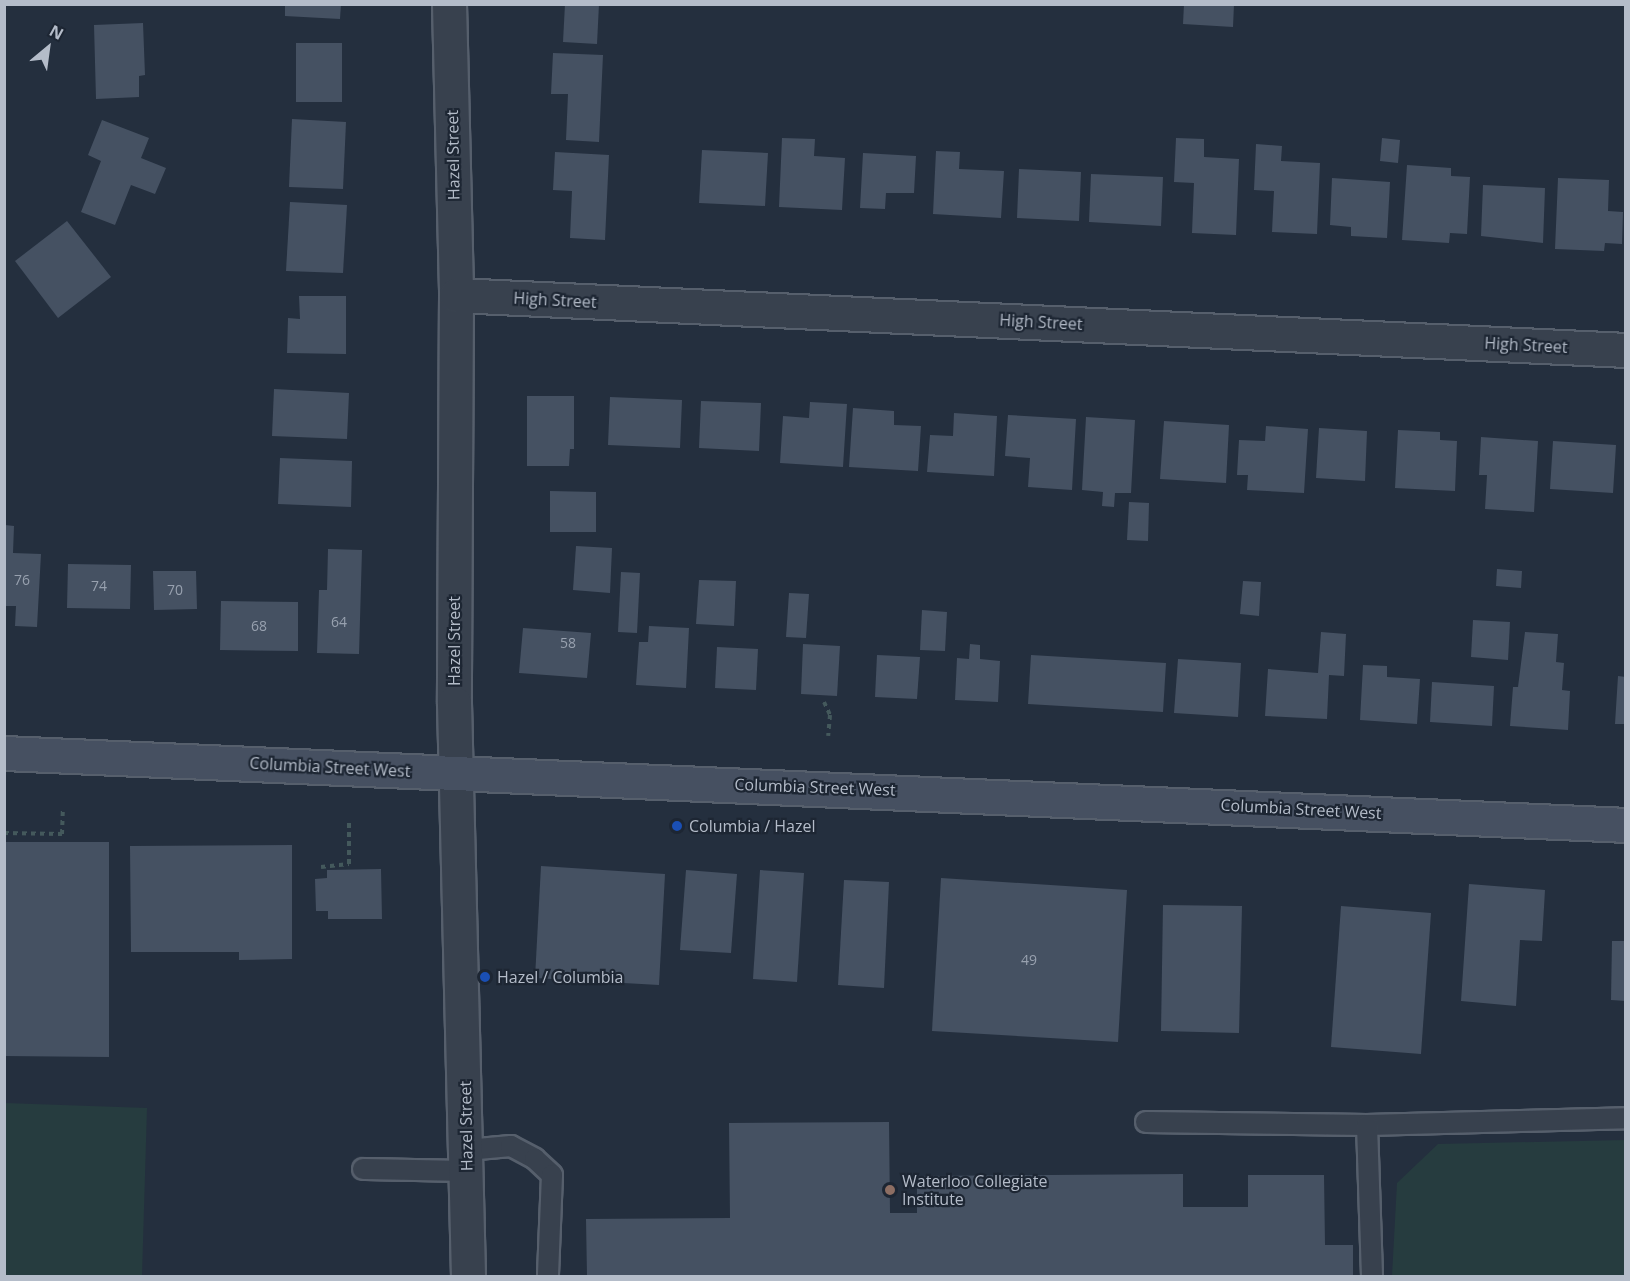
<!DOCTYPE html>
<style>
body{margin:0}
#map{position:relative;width:1630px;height:1281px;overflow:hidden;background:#242f3e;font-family:"Open Sans",sans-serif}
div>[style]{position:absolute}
.green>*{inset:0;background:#263c3f}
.building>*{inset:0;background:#455162}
.path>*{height:4px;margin-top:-2px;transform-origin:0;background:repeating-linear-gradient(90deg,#44595c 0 4.5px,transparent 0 9px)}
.roads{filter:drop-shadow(2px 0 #565f6c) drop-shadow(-2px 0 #565f6c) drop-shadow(0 2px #565f6c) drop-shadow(0 -2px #565f6c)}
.lane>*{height:20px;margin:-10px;padding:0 10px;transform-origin:10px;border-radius:10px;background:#38414e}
.street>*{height:33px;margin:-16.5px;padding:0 16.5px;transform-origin:16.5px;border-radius:16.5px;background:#38414e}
.secondary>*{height:33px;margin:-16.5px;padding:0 16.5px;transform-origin:16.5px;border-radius:16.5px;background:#465061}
.dots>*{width:16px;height:16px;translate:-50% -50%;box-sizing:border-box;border:3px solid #1d2633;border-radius:50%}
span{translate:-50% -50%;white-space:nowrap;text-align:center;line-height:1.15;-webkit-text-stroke:4.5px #1d2633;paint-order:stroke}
.number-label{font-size:14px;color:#98a1af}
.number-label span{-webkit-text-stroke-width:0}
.street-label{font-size:16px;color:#b4bcc9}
.poi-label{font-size:16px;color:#b4bcc9}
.left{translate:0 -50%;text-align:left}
.frame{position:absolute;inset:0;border:6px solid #b4bcc9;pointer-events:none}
.north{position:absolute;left:18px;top:18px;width:60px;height:60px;-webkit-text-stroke:4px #1d2633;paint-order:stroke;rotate:29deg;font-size:16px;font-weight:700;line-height:24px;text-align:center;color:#b4bcc9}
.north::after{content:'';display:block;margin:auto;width:21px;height:27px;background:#b4bcc9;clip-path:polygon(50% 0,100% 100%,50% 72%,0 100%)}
</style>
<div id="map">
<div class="green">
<div style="clip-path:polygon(5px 1103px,147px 1108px,142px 1276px,5px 1276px)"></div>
<div style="clip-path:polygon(1625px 1140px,1625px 1276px,1392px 1276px,1397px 1183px,1438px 1144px)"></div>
</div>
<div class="building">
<div style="clip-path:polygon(285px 4px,341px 4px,340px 19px,285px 16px)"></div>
<div style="clip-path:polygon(565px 4px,599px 4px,597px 44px,563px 42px)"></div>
<div style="clip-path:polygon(1184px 4px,1234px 4px,1233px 27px,1183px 24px)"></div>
<div style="clip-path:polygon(143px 23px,145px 75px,139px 76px,139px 97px,96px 99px,94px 25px)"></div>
<div style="clip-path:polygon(296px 43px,342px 43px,342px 102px,296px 102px)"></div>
<div style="clip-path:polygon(553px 53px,603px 55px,599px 142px,566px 140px,568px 94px,551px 94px)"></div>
<div style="clip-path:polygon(292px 119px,346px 122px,343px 189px,289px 187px)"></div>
<div style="clip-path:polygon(102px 120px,149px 138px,141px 158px,166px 168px,155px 194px,131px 185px,115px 225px,81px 212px,101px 161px,88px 155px)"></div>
<div style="clip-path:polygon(782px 138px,815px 139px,814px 156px,845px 158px,842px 210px,779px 207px)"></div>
<div style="clip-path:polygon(1176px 138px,1204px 139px,1204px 157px,1239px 159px,1236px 235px,1192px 233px,1194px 183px,1174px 182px)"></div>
<div style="clip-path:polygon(1382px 138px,1400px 140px,1398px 163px,1380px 161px)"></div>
<div style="clip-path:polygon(1256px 144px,1282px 146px,1281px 161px,1320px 163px,1317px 234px,1272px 232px,1274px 191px,1254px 190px)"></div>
<div style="clip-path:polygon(702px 150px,768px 153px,765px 206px,699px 203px)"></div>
<div style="clip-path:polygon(936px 151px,960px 152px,959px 169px,1004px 171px,1001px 218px,933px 214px)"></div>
<div style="clip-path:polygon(555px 152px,609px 155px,605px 240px,570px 238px,572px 191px,553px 190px)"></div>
<div style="clip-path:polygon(863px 153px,916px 156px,914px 193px,886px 193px,885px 209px,860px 208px)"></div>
<div style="clip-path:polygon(1407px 165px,1451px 168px,1451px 176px,1470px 177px,1467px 234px,1450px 233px,1449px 243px,1402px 240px)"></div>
<div style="clip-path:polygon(1019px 169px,1081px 172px,1079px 221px,1017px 218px)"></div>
<div style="clip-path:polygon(1091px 174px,1163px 177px,1161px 226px,1089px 222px)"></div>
<div style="clip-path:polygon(1332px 178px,1390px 182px,1387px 238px,1351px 236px,1351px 227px,1330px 225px)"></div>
<div style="clip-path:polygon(1558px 178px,1609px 180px,1608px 211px,1623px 212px,1622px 244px,1605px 243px,1604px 251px,1555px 249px)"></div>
<div style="clip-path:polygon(1483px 185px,1545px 188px,1543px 243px,1481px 236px)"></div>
<div style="clip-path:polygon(290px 202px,347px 205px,343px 273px,286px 271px)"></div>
<div style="clip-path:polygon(67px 221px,111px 277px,58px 318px,15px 261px)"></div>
<div style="clip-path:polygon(299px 296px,346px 296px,346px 354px,287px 353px,288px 318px,300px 319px)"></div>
<div style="clip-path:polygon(274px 389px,349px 393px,347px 439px,272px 436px)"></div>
<div style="clip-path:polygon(527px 396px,574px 396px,574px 449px,570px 449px,569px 466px,527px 466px)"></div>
<div style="clip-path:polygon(610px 397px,682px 400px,680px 448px,608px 445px)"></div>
<div style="clip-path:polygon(701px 401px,761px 403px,759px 451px,699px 448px)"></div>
<div style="clip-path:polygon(810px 402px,847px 404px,843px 467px,780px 463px,783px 416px,809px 418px)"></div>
<div style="clip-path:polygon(853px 408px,894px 411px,894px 425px,921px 426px,918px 471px,849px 467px)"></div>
<div style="clip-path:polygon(954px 413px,997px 416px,994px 476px,927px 472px,930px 435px,953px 436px)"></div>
<div style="clip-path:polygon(1008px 415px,1076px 419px,1072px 490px,1028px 487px,1030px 458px,1005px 456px)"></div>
<div style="clip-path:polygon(1086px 417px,1135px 420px,1131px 493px,1115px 493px,1114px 507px,1102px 506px,1103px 492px,1082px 490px)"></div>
<div style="clip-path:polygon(1164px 421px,1229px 425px,1226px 483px,1160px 479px)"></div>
<div style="clip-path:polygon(1266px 426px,1308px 429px,1304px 493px,1247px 490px,1248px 475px,1237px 475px,1239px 440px,1265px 441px)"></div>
<div style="clip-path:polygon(1319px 428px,1367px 431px,1365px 481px,1316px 478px)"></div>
<div style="clip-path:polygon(1398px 430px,1440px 432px,1440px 440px,1457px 441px,1455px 491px,1395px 488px)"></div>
<div style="clip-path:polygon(1481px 437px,1538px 441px,1534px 512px,1485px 509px,1487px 475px,1479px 475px)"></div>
<div style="clip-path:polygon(1553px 441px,1616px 445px,1613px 493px,1550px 489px)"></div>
<div style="clip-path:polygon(280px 458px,352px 461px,351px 507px,278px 504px)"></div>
<div style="clip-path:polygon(550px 491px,596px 492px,596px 532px,550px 532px)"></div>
<div style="clip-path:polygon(1129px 502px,1149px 503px,1148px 541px,1127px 540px)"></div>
<div style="clip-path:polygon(5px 525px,14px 526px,13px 553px,41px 554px,37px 627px,15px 626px,16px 606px,5px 606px)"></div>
<div style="clip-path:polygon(576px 546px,612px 548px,610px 593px,573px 590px)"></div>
<div style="clip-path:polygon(328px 549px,362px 550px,359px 654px,317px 653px,319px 590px,327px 590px)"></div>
<div style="clip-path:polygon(68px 564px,131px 565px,130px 609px,67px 608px)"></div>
<div style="clip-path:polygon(1497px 569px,1522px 571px,1521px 588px,1496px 586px)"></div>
<div style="clip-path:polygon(153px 571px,196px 571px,197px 609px,154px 610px)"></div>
<div style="clip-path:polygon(621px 572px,640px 573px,637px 633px,618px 632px)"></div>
<div style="clip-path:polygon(699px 580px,736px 581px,734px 626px,696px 624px)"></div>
<div style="clip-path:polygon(1243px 581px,1261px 582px,1259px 616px,1240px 614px)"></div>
<div style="clip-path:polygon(789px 593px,809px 594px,806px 638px,786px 637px)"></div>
<div style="clip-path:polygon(221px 601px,298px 602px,298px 651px,220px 650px)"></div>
<div style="clip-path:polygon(922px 610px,947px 612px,945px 651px,920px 650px)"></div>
<div style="clip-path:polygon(1473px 620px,1510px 622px,1508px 660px,1471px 657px)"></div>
<div style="clip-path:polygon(649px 626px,689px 628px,686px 688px,636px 685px,639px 642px,648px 642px)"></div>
<div style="clip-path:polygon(523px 628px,591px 633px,587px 678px,519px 673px)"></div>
<div style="clip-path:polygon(1321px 632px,1346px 634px,1344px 676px,1329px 675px,1327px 719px,1265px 716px,1268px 669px,1318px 673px)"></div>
<div style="clip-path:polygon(1525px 632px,1558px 634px,1556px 662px,1564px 663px,1562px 690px,1570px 691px,1568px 730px,1510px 726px,1513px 687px,1518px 687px)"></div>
<div style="clip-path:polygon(803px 644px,840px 646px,837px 696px,801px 694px)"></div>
<div style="clip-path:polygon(970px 644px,980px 645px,980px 659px,1000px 661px,998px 702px,955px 700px,957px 658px,969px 659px)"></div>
<div style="clip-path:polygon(717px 647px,758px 649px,756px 690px,715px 688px)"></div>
<div style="clip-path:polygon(877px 655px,920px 657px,917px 699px,875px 697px)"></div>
<div style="clip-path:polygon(1031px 655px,1166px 663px,1163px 712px,1028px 704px)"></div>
<div style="clip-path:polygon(1178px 659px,1241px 663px,1238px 717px,1174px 713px)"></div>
<div style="clip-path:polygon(1363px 665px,1387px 666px,1387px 677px,1420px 679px,1417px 724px,1360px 720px)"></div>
<div style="clip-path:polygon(1618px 676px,1626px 677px,1626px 724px,1615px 724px)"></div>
<div style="clip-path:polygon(1432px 682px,1494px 686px,1492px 726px,1430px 722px)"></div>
<div style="clip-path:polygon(4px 842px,109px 842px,109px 1057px,4px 1056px)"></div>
<div style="clip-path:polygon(292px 845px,292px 959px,239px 960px,239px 952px,131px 952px,130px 846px)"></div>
<div style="clip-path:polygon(541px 866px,665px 874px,659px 985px,535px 978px)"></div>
<div style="clip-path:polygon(381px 869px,382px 919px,328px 919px,328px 911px,316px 911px,315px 879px,327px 878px,327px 870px)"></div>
<div style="clip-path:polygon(686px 870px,737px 874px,731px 953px,680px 950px)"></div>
<div style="clip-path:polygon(760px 870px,804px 873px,797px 982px,753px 979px)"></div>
<div style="clip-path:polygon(941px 878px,1127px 890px,1118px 1042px,932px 1031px)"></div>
<div style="clip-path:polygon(844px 880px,889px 882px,884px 988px,838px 985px)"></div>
<div style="clip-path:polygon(1469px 884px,1545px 890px,1542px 941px,1520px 940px,1516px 1006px,1461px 1001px)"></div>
<div style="clip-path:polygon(1163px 905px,1242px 906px,1239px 1033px,1161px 1031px)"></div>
<div style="clip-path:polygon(1341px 906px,1431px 913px,1421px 1054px,1331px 1047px)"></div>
<div style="clip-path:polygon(1612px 941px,1626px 941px,1626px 1001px,1611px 1000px)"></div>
<div style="clip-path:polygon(889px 1122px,890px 1213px,917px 1213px,917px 1176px,1183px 1174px,1183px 1207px,1248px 1207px,1248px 1175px,1324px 1175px,1325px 1245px,1353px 1245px,1353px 1276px,587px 1276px,586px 1219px,730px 1218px,729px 1123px)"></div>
</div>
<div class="path">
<div style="left:824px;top:702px;width:14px;rotate:65deg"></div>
<div style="left:830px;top:715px;width:21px;rotate:95deg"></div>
<div style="left:4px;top:833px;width:58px;rotate:1deg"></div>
<div style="left:62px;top:834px;width:27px;rotate:-88deg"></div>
<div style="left:321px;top:867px;width:28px;rotate:-6deg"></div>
<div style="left:349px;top:864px;width:43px;rotate:-90deg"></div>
</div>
<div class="roads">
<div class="lane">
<div style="left:1146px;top:1122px;width:221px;rotate:0.8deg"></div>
<div style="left:1367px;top:1125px;width:259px;rotate:-1.5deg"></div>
<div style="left:1367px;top:1125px;width:151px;rotate:88.1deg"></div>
<div style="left:467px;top:1150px;width:44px;rotate:-5.2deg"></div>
<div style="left:511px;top:1146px;width:27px;rotate:28deg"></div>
<div style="left:535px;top:1159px;width:23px;rotate:43deg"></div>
<div style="left:552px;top:1175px;width:101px;rotate:92.3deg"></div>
<div style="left:363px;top:1169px;width:104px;rotate:1.1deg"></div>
</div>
<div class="street">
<div style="left:449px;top:4px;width:291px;rotate:88.6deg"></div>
<div style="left:456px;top:295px;width:408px;rotate:90.3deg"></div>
<div style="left:454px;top:703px;width:573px;rotate:88.6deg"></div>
<div style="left:456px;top:295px;width:1171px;rotate:2.69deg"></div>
</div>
<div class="secondary">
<div style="left:4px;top:753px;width:1624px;rotate:2.54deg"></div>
</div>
</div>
<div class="dots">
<div style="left:677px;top:826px;background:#1a4fb4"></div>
<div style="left:485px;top:977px;background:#1a4fb4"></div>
<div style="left:890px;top:1190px;background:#8d6e63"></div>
</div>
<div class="number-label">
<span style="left:22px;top:580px">76</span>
<span style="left:99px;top:586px">74</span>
<span style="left:175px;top:590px">70</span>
<span style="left:339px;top:622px">64</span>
<span style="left:259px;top:626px">68</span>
<span style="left:568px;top:643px">58</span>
<span style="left:1029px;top:960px">49</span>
</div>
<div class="street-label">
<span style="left:453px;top:155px;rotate:-91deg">Hazel Street</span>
<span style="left:555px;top:300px;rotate:3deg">High Street</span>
<span style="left:1041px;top:322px;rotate:3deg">High Street</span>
<span style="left:1526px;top:345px;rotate:3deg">High Street</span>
<span style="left:454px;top:641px;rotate:-90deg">Hazel Street</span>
<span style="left:330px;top:767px;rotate:3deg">Columbia Street West</span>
<span style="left:815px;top:787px;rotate:2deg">Columbia Street West</span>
<span style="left:1301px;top:809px;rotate:3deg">Columbia Street West</span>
<span style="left:466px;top:1126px;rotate:-91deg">Hazel Street</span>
</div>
<div class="poi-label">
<span class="left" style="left:689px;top:826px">Columbia / Hazel</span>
<span class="left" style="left:497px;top:977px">Hazel / Columbia</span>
<span class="left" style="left:902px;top:1190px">Waterloo Collegiate<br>Institute</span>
</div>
<div class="frame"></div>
<div class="north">N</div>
</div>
